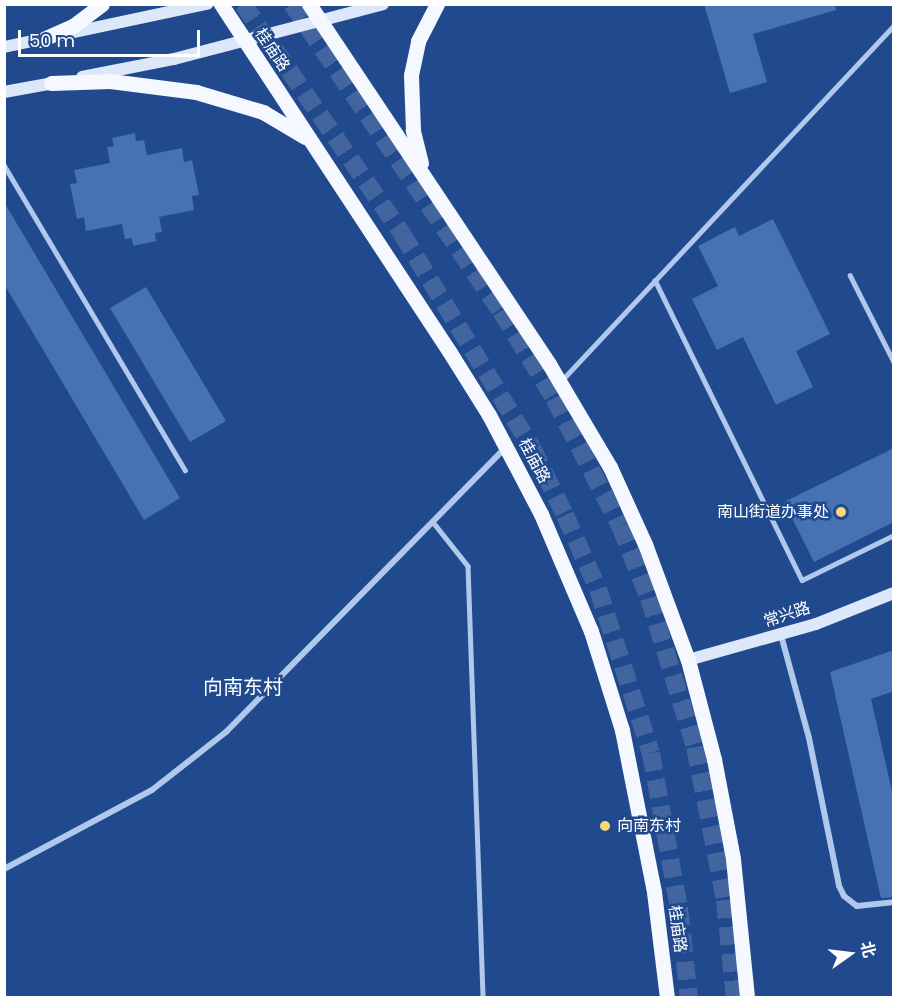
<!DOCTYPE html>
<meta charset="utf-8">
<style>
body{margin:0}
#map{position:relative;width:898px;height:1002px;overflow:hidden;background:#214a8e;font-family:Poppins,"Noto Sans SC",sans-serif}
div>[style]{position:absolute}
.building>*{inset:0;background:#4671b3}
.highway-tunnel>*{height:18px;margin-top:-9px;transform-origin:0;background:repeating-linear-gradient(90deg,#42659f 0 18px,transparent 0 27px)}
.lane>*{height:4.5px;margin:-2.25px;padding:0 2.25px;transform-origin:2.25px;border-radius:2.25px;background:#b0c8ec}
.street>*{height:6px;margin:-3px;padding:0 3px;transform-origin:3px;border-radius:3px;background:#b0c8ec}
.secondary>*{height:12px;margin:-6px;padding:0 6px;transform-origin:6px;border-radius:6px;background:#dce7f9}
.primary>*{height:15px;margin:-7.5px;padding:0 7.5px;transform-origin:7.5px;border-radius:7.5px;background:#f5f8ff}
.dots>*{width:16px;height:16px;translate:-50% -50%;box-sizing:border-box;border:3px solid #214a8e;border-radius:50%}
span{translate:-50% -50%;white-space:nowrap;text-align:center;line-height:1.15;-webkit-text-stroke:5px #214a8e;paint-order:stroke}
.street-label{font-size:16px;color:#fff}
.poi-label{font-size:16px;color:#fff}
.right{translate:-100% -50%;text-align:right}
.left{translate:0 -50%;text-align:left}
.quarter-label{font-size:20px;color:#fff}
.frame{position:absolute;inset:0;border:6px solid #fff;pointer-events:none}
.north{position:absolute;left:820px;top:924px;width:60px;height:60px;-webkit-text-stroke:4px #214a8e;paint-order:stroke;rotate:76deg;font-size:16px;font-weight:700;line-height:24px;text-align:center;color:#fff}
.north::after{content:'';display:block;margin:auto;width:21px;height:27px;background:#fff;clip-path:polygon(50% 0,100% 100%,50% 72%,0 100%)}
.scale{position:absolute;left:18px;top:30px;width:182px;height:27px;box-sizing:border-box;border:3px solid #fff;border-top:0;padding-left:8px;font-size:18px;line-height:21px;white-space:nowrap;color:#fff;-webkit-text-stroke:4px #214a8e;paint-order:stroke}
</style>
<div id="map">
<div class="building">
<div style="clip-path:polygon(704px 4px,835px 4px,836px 10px,753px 34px,767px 82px,730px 93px)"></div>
<div style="clip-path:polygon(135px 133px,136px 141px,144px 140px,147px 155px,182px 148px,184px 162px,192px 160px,199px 195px,192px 196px,194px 210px,159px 217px,162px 232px,155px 233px,156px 241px,133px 246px,132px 238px,125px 239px,122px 224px,86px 231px,84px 217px,77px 219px,70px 184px,77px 183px,74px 170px,110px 163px,107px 147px,114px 146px,112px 138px)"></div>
<div style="clip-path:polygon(4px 202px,180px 498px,144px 520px,4px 284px)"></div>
<div style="clip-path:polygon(773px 219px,830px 334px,796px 351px,813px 387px,776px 405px,743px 337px,717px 350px,692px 299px,718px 286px,698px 246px,735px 227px,739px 236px)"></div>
<div style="clip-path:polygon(146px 287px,226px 421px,190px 442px,110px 308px)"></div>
<div style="clip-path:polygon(894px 448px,894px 522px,814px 562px,784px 502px)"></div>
<div style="clip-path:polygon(894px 650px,894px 691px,871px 699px,894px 800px,894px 897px,881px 898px,830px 672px)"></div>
</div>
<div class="highway-tunnel">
<div style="left:243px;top:4px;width:280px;rotate:55.3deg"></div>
<div style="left:402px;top:234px;width:250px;rotate:58.7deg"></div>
<div style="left:532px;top:448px;width:75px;rotate:63.8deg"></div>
<div style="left:565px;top:515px;width:81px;rotate:66deg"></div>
<div style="left:598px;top:589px;width:172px;rotate:72.1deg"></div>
<div style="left:651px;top:753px;width:158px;rotate:79.8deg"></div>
<div style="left:679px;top:908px;width:91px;rotate:83.7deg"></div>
<div style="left:292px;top:4px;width:371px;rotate:55.8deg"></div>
<div style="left:501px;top:311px;width:102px;rotate:58.7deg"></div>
<div style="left:554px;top:398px;width:144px;rotate:62.7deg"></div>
<div style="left:620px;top:526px;width:78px;rotate:68.1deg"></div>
<div style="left:649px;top:598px;width:156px;rotate:72.8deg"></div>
<div style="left:695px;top:747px;width:156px;rotate:78.9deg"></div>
<div style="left:725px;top:900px;width:99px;rotate:84.2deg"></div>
</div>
<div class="lane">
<div style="left:4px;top:165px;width:355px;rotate:59.3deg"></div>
<div style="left:850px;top:275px;width:97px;rotate:63.2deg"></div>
<div style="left:655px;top:280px;width:334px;rotate:63.9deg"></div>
<div style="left:802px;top:580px;width:102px;rotate:-26.1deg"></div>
<div style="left:562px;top:380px;width:486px;rotate:-46.9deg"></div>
<div style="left:433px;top:522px;width:56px;rotate:51.5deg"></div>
<div style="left:468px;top:566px;width:432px;rotate:88deg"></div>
</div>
<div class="street">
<div style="left:781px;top:635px;width:107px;rotate:74.8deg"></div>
<div style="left:809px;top:738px;width:151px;rotate:78.5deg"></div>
<div style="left:839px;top:886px;width:11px;rotate:63deg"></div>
<div style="left:844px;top:896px;width:16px;rotate:38deg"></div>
<div style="left:857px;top:906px;width:37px;rotate:-6deg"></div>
<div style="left:4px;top:869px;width:168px;rotate:-28.1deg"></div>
<div style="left:152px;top:790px;width:94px;rotate:-38.1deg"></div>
<div style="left:226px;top:732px;width:400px;rotate:-45.5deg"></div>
</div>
<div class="secondary">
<div style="left:4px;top:47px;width:208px;rotate:-12deg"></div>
<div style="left:82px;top:77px;width:94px;rotate:-11.1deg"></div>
<div style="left:174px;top:59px;width:216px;rotate:-14.7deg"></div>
<div style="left:4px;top:92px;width:56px;rotate:-10.3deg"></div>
<div style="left:688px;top:660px;width:133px;rotate:-15.7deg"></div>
<div style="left:816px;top:624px;width:84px;rotate:-21.7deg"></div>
</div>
<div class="primary">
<div style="left:221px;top:4px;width:415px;rotate:56.7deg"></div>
<div style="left:449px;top:351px;width:75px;rotate:58deg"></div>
<div style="left:489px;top:415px;width:112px;rotate:62.3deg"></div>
<div style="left:541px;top:514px;width:127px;rotate:66.9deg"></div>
<div style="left:591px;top:631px;width:104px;rotate:72.6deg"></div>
<div style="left:622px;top:730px;width:165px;rotate:78.8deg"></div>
<div style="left:654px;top:892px;width:107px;rotate:83deg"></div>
<div style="left:309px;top:4px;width:433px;rotate:56.3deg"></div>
<div style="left:549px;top:364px;width:120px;rotate:59.4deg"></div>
<div style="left:610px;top:467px;width:85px;rotate:65.6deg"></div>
<div style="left:645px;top:544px;width:124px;rotate:69.7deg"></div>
<div style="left:688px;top:660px;width:102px;rotate:75.3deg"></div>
<div style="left:714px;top:759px;width:102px;rotate:79.2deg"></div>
<div style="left:733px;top:859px;width:140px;rotate:84.2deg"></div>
<div style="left:41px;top:40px;width:35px;rotate:-24deg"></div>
<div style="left:73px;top:26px;width:36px;rotate:-37deg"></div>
<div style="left:51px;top:83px;width:59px;rotate:-1.9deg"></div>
<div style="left:110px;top:81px;width:87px;rotate:7.3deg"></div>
<div style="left:196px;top:92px;width:70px;rotate:16.6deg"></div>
<div style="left:263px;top:112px;width:49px;rotate:30.8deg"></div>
<div style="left:421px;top:163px;width:34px;rotate:-104deg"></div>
<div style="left:413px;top:130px;width:55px;rotate:-92.1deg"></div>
<div style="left:411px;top:75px;width:35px;rotate:-78deg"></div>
<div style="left:418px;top:41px;width:42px;rotate:-62.8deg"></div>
</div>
<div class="dots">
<div style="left:841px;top:512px;background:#f9d971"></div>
<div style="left:605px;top:826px;background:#f9d971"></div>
</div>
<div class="street-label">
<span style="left:272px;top:50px;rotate:56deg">桂庙路</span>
<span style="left:534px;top:461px;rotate:62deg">桂庙路</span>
<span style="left:787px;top:615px;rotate:-18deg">常兴路</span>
<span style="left:677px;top:929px;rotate:82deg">桂庙路</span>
</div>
<div class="poi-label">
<span class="right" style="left:829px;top:512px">南山街道办事处</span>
<span class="left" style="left:617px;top:826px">向南东村</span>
</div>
<div class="quarter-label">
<span style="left:243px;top:687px">向南东村</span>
</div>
<div class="frame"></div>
<div class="north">北</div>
<div class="scale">50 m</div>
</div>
